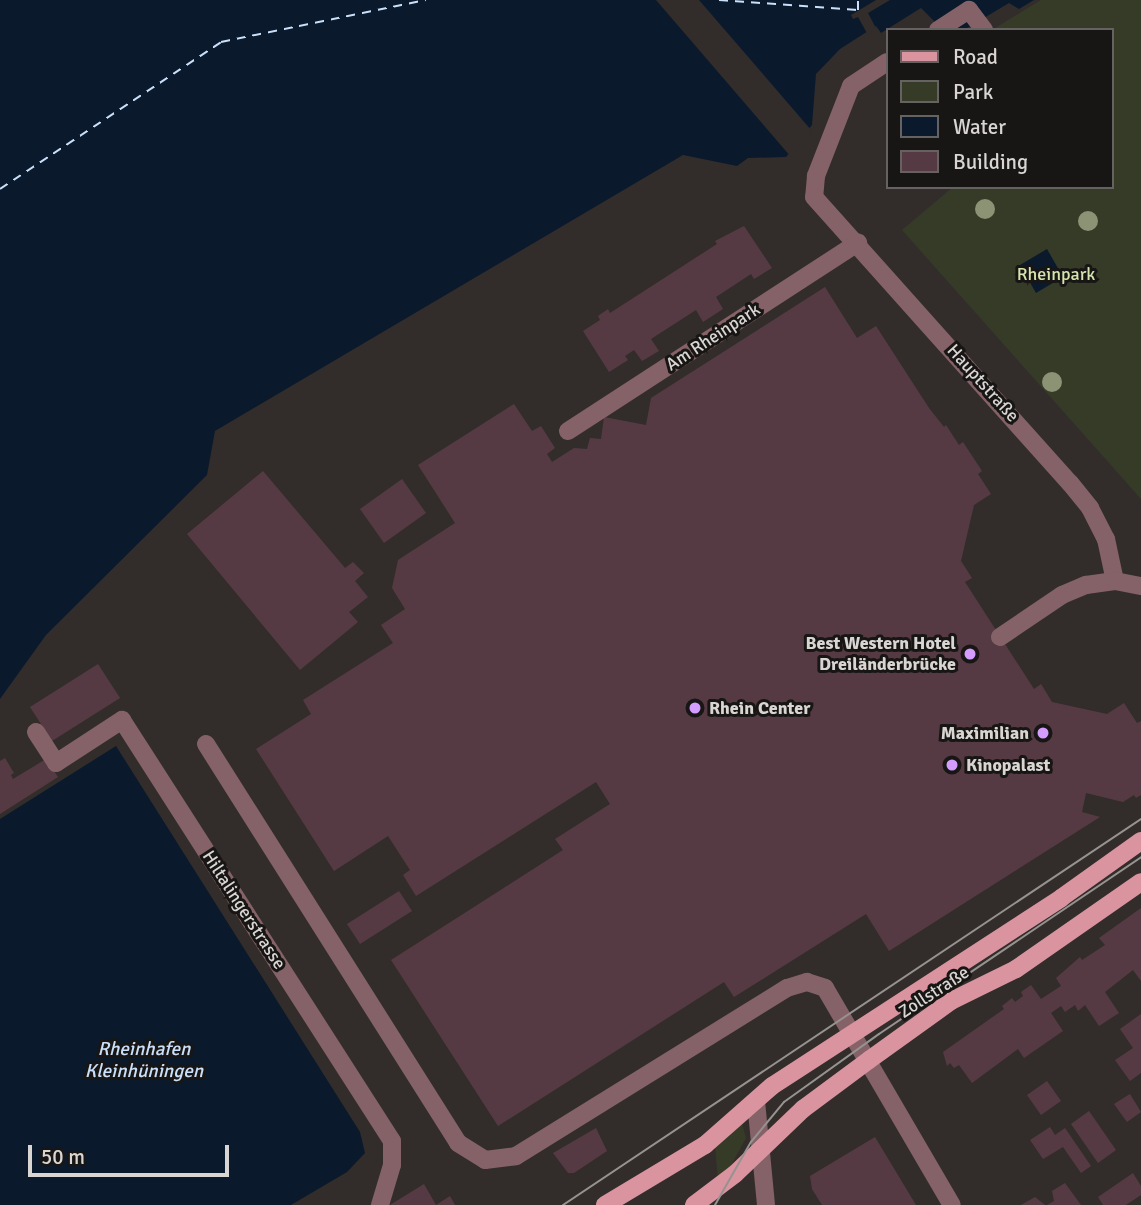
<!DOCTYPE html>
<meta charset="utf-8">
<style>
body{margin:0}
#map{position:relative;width:1141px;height:1205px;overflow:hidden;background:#322d2b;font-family:Signika,sans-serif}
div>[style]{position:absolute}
.green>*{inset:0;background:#363b28}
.water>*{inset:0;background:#0a1a2c}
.pier>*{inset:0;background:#322d2b}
.ferry>*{height:2px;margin-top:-1px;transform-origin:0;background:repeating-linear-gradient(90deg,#cae0fa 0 9px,transparent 0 16px)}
.building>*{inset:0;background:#563a43}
.minor>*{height:18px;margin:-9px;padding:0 9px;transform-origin:9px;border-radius:9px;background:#856267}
.major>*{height:18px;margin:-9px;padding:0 9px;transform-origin:9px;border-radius:9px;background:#da94a0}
.tram>*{height:2px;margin:-1px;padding:0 1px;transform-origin:1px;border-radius:1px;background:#969290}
.trees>*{width:20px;height:20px;margin:-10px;border-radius:50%;background:#8c9274}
.dots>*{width:19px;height:19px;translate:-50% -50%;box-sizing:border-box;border:4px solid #181615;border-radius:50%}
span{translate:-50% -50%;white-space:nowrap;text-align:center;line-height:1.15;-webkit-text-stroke:6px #181615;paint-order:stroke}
.park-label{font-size:18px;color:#d6e5af}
.street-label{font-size:18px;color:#d8d5d3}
.poi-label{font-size:18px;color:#d8d5d3;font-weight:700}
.right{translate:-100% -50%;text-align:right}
.left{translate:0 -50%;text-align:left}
.water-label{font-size:19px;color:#cae0fa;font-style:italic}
.legend{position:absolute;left:886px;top:28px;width:228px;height:161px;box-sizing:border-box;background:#181615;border:2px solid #656261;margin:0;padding:9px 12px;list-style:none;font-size:21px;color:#d8d5d3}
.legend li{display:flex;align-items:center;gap:14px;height:35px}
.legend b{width:35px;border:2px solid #656261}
.scale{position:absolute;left:28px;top:1145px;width:201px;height:32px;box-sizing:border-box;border:4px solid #d8d5d3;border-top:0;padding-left:9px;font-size:21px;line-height:24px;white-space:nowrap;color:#d8d5d3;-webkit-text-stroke:5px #181615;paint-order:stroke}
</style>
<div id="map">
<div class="green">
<div style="clip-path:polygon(1041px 0,1141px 0,1141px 499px,902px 230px,953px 187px,1111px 187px,1111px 30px,992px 30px)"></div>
<div style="clip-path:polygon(742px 1123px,746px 1138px,728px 1171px,718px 1180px,715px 1147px)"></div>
</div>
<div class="water">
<div style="clip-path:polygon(0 0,1034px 0,1019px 9px,1009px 3px,964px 30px,943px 30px,921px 8px,881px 33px,876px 26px,840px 49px,816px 74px,812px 125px,786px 157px,748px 158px,737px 166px,683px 155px,215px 431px,207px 475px,46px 635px,0 699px)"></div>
<div style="clip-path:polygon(1047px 249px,1063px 277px,1036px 293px,1020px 265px)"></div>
<div style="clip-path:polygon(116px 746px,360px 1132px,365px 1153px,347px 1172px,291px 1205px,0 1205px,0 819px)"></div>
</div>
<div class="pier">
<div style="clip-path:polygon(656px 0,699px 0,812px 131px,791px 157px)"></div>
<div style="clip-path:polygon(876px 0,890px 0,868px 13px,879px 34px,875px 31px,868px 35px,858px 17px,853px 19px,851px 15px)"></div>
</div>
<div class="ferry">
<div style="left:719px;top:0;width:139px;rotate:4.1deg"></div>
<div style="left:858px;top:10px;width:10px;rotate:-90deg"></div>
<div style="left:0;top:189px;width:265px;rotate:-33.6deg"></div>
<div style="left:221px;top:42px;width:209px;rotate:-11.6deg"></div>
</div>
<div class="building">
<div style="clip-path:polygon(744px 226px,772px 268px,754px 279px,751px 274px,716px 297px,723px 309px,703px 322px,696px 310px,651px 339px,659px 351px,642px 361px,634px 350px,625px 356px,628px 360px,609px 372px,583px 331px,600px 320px,598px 316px,608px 309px,610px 313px,717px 244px,715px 241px)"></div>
<div style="clip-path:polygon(825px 287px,857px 338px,876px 326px,929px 408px,944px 427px,946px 425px,959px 445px,963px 442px,982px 471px,978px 474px,991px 494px,974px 505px,961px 561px,972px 578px,965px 582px,1034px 689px,1041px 684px,1052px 702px,1107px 714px,1124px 703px,1137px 723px,1141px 721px,1141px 795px,1136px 798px,1134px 795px,1123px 802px,1086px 793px,1082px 812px,1100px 817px,889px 951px,866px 914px,734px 997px,724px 982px,498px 1126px,391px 960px,563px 850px,555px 839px,610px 804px,596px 782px,416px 896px,403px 875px,410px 870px,388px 836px,334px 871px,256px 749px,311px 714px,303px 700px,393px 643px,381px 625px,405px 609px,392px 588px,398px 560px,455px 523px,418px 465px,514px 404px,532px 431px,541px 426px,555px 448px,547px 454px,552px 462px,574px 448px,587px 449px,590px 438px,601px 439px,604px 417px,646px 425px,651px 398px)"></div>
<div style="clip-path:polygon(263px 471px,345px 568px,353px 562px,364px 573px,355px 581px,368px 597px,349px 612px,358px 622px,300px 670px,187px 534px)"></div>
<div style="clip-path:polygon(402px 479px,426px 513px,384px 543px,360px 509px)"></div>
<div style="clip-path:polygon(98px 664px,120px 698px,52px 741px,30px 707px)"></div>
<div style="clip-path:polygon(5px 758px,14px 773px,11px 775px,13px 779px,46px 759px,58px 777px,0 814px,0 761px)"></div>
<div style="clip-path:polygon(399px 891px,412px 911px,360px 944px,347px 924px)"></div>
<div style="clip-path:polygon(1141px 908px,1141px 981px,1133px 970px,1105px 992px,1119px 1013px,1099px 1026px,1085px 1005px,1078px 1011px,1075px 1005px,1065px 1012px,1061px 1006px,1051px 1013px,1063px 1031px,1024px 1058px,1018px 1049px,972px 1083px,959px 1065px,954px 1068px,950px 1063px,947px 1066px,943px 1052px,1004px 1009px,1002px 1006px,1012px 998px,1015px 1002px,1023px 996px,1021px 992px,1031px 985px,1041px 999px,1061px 986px,1056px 978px,1080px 957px,1082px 960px,1105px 945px,1099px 938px)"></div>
<div style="clip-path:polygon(1141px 1014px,1141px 1073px,1130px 1081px,1115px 1060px,1133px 1048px,1120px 1029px)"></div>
<div style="clip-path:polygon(1047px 1081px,1061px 1101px,1041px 1115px,1027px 1095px)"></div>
<div style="clip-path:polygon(1130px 1094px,1141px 1112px,1127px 1122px,1114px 1104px)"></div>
<div style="clip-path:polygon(1089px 1111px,1116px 1150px,1098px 1163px,1071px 1124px)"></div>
<div style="clip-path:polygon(1050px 1127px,1055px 1135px,1065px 1128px,1091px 1166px,1081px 1173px,1063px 1147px,1043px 1159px,1030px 1140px)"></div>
<div style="clip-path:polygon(596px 1128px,607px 1151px,574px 1173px,568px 1173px,553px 1153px)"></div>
<div style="clip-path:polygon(875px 1137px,916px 1205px,822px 1205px,812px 1189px,810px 1176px)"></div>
<div style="clip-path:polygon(1133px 1173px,1141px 1186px,1141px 1195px,1126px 1205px,1103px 1205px,1098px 1197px)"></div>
<div style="clip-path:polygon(1065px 1183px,1081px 1205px,1047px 1205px,1054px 1201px,1052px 1191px)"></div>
<div style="clip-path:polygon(424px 1184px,436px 1205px,450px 1196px,455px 1205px,390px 1205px)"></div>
<div style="clip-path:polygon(1035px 1197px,1045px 1205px,1021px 1205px)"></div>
</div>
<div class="minor">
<div style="left:938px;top:30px;width:37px;rotate:-33deg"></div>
<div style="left:969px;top:10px;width:25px;rotate:53deg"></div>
<div style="left:887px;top:62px;width:43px;rotate:146.3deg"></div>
<div style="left:851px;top:86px;width:97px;rotate:111.3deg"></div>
<div style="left:816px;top:176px;width:21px;rotate:95deg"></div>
<div style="left:814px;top:197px;width:384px;rotate:48.2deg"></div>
<div style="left:1070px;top:483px;width:32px;rotate:51deg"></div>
<div style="left:1090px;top:508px;width:35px;rotate:63deg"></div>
<div style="left:1106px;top:539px;width:43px;rotate:77.9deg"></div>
<div style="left:568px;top:431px;width:346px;rotate:-33deg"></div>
<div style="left:1000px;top:637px;width:75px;rotate:-34.1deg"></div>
<div style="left:1062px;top:595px;width:26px;rotate:-23deg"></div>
<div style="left:1086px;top:585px;width:29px;rotate:-8deg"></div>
<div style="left:1115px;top:581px;width:26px;rotate:11deg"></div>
<div style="left:36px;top:732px;width:37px;rotate:57deg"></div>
<div style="left:56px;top:763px;width:79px;rotate:-33.1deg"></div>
<div style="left:122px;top:720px;width:500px;rotate:57.33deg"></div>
<div style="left:392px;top:1141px;width:24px;rotate:90deg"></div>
<div style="left:392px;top:1165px;width:42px;rotate:106.7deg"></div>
<div style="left:206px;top:744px;width:472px;rotate:57.7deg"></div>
<div style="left:458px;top:1143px;width:32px;rotate:32deg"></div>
<div style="left:485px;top:1160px;width:31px;rotate:-7deg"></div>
<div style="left:516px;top:1156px;width:319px;rotate:-31.8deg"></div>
<div style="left:787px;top:988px;width:21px;rotate:-17deg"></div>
<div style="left:807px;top:982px;width:19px;rotate:18deg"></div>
<div style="left:825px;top:988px;width:251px;rotate:59.7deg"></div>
<div style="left:756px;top:1101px;width:104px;rotate:84.5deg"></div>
</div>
<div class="major">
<div style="left:605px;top:1205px;width:117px;rotate:-31deg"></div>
<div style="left:705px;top:1145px;width:89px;rotate:-41.4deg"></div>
<div style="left:772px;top:1086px;width:345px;rotate:-33deg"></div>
<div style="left:1061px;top:898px;width:98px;rotate:-35.5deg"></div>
<div style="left:694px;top:1205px;width:51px;rotate:-37.1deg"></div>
<div style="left:735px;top:1174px;width:94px;rotate:-43.7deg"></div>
<div style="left:803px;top:1109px;width:82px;rotate:-36.6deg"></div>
<div style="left:869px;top:1060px;width:101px;rotate:-35.7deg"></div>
<div style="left:951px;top:1001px;width:72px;rotate:-26.2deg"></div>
<div style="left:1016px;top:969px;width:152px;rotate:-34.8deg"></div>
</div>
<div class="tram">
<div style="left:563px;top:1205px;width:695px;rotate:-33.74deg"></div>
<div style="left:715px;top:1205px;width:73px;rotate:-60.3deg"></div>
<div style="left:751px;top:1142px;width:52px;rotate:-50.5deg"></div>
<div style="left:784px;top:1102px;width:117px;rotate:-35.6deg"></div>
<div style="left:879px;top:1034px;width:316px;rotate:-34deg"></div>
</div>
<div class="trees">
<div style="left:985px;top:209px"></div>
<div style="left:1088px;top:221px"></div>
<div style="left:1052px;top:382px"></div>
</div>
<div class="dots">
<div style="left:970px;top:654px;background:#d39cfd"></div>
<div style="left:695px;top:708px;background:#d39cfd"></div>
<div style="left:1043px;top:733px;background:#d39cfd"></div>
<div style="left:952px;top:765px;background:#d39cfd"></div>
</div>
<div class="park-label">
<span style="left:1056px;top:274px">Rheinpark</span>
</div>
<div class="street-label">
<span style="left:713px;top:337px;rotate:-33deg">Am Rheinpark</span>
<span style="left:983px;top:383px;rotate:48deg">Hauptstraße</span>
<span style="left:244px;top:910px;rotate:57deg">Hiltalingerstrasse</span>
<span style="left:934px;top:992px;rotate:-33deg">Zollstraße</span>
</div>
<div class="poi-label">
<span class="right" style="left:956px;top:654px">Best Western Hotel<br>Dreiländerbrücke</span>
<span class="left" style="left:709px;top:708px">Rhein Center</span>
<span class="right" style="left:1029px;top:733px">Maximilian</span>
<span class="left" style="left:966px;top:765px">Kinopalast</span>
</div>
<div class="water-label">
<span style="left:144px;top:1061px">Rheinhafen<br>Kleinhüningen</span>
</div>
<ul class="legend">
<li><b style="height:9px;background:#da94a0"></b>Road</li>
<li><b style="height:19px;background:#363b28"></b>Park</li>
<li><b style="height:19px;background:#0a1a2c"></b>Water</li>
<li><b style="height:19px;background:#563a43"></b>Building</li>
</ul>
<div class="scale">50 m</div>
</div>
